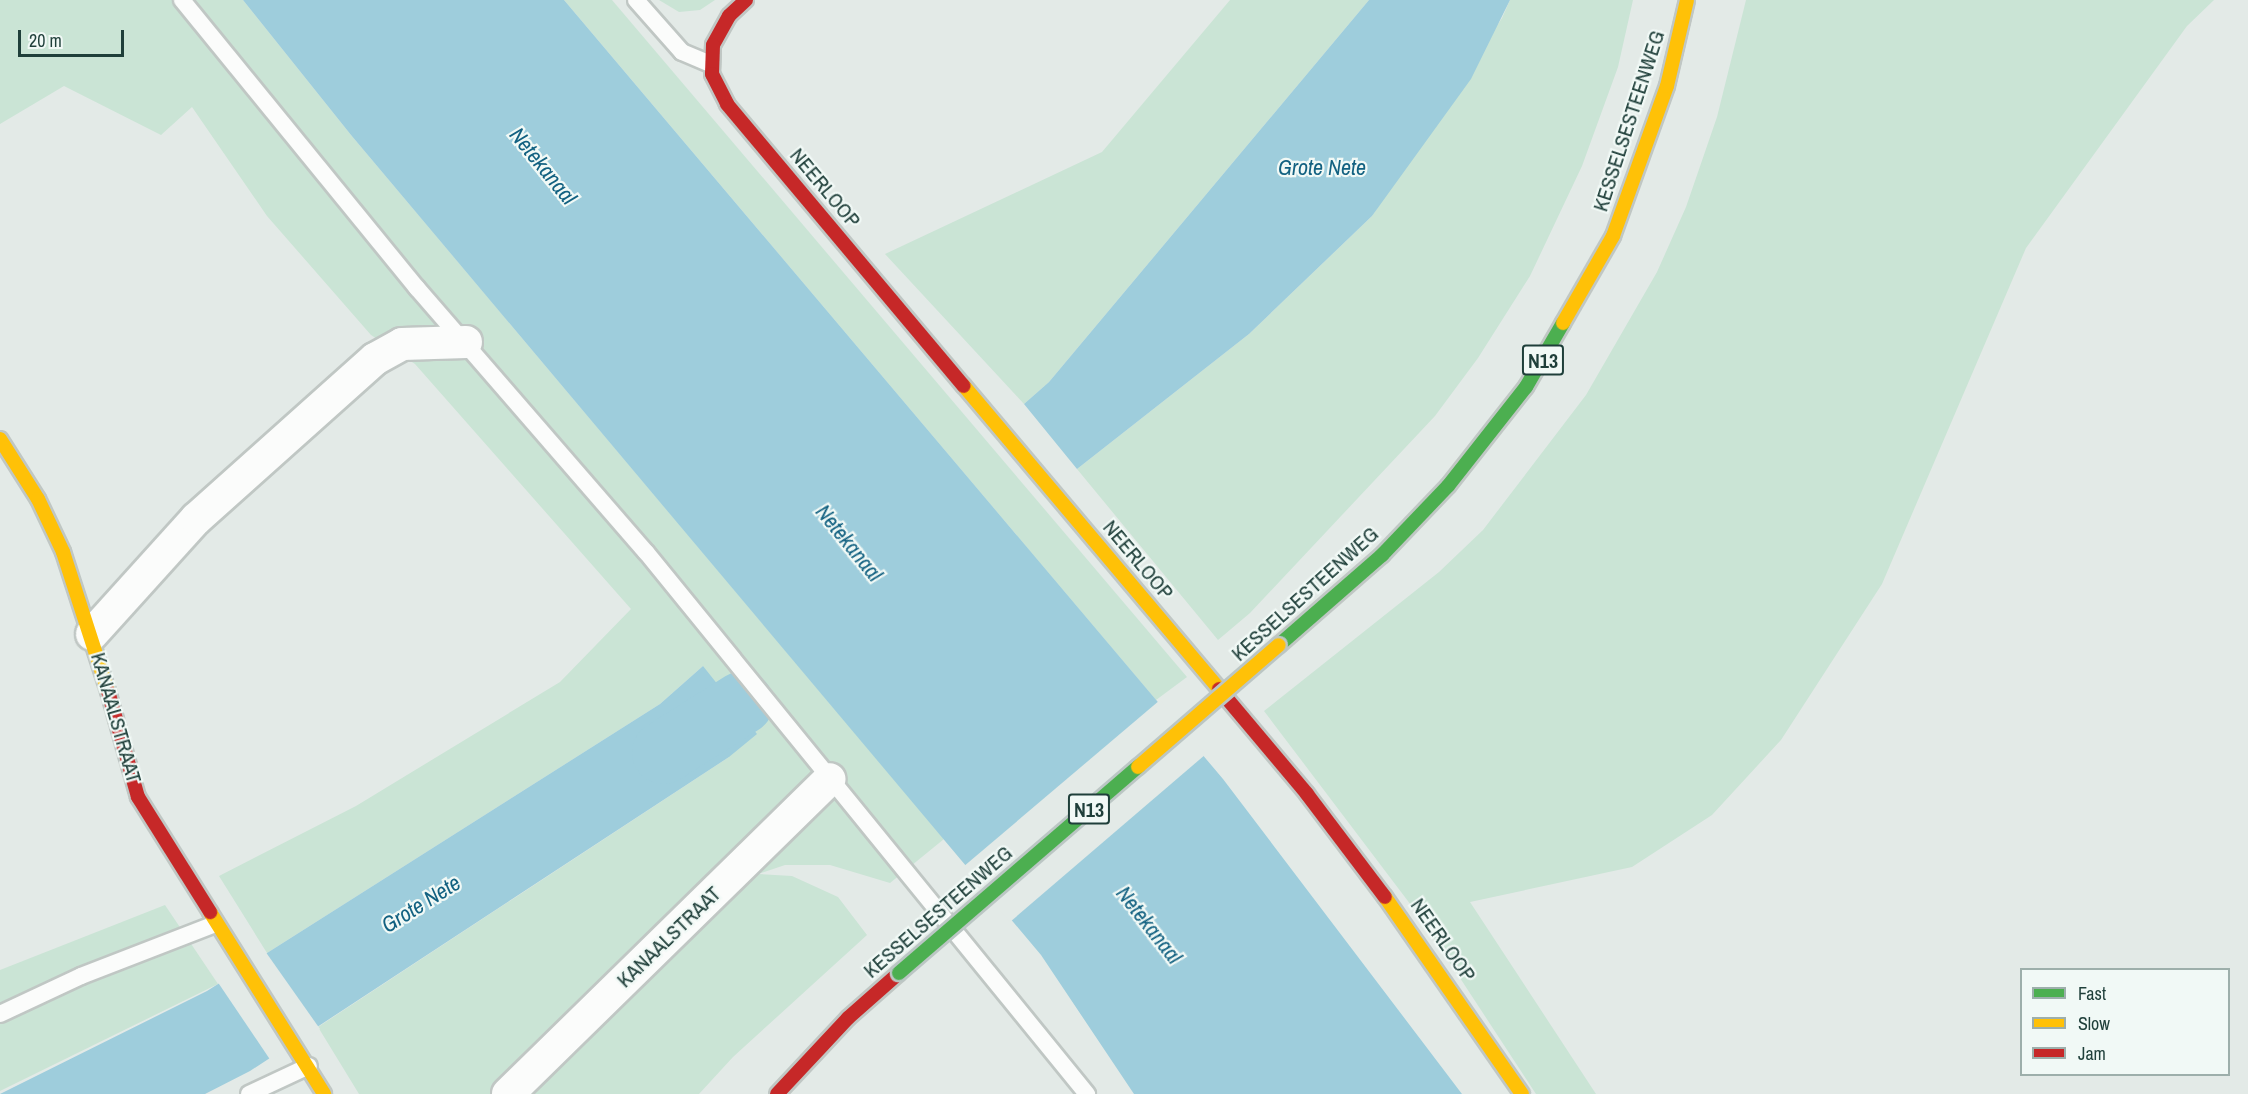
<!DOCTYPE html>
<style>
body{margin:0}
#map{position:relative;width:2248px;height:1094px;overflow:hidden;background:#e3eae7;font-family:"Archivo Narrow",sans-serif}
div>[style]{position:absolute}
.green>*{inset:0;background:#cae4d5}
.water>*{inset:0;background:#9ecddc}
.pier>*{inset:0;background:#e3eae7}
.river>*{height:63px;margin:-31.5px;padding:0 31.5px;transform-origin:31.5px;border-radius:31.5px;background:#9ecddc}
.roads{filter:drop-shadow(2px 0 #c0c7c4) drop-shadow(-2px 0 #c0c7c4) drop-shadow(0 2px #c0c7c4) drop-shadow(0 -2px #c0c7c4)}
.lane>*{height:16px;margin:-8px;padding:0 8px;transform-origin:8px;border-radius:8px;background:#fbfcfb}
.street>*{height:32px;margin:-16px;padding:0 16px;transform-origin:16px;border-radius:16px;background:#fbfcfb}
.fast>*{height:14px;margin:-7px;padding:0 7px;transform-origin:7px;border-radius:7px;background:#4caf50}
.slow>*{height:14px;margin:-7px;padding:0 7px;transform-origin:7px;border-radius:7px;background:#ffc107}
.jam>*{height:14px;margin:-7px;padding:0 7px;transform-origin:7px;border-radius:7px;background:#c62828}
.bridges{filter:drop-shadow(2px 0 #bbc6c4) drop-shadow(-2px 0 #bbc6c4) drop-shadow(0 2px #bbc6c4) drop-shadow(0 -2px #bbc6c4)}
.fast-bridge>*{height:14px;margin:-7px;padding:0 7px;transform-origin:7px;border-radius:7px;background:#4caf50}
.slow-bridge>*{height:14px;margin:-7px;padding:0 7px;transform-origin:7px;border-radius:7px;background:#ffc107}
span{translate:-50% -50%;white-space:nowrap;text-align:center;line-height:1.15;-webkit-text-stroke:4.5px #f1f9f6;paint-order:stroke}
.shield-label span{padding:2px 4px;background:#f1f9f6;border:2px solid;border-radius:4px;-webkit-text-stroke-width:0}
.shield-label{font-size:20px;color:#1f3f3a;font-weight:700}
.street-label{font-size:21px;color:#1f3f3a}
.water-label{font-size:22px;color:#126181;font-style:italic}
.legend{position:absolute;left:2020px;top:968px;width:210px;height:108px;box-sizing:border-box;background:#f1f9f6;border:2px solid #9dafab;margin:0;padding:8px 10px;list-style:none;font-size:18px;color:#1f3f3a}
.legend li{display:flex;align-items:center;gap:12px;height:30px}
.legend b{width:30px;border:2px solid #9dafab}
.scale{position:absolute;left:18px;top:30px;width:106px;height:27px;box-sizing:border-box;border:3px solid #1f3f3a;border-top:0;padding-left:8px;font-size:18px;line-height:21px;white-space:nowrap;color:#1f3f3a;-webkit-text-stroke:4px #f1f9f6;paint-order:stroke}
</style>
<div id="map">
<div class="green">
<div style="clip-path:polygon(0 0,243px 0,351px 135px,944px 839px,890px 883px,830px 865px,785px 865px,758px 874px,792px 876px,838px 897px,867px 935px,733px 1057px,699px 1094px,359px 1094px,318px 1027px,729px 757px,703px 666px,660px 704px,267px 953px,219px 876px,356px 806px,560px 682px,631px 609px,415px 364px,371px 335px,267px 216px,192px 107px,161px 135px,64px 86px,0 124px)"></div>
<div style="clip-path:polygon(564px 0,612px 0,1187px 677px,1156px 700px)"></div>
<div style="clip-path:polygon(659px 0,715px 0,700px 10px,679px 12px)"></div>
<div style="clip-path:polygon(1230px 0,1369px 0,1049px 382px,1024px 404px,885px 254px,1102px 152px)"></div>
<div style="clip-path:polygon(1510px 0,1633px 0,1618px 67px,1582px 166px,1530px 276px,1478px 358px,1435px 416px,1250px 613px,1218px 640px,1077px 469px,1249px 334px,1372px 216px,1502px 18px)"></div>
<div style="clip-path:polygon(1746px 0,2214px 0,2187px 26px,2026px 248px,1882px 584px,1781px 740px,1712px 815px,1632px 867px,1470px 902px,1596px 1094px,1536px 1094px,1420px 917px,1264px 711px,1439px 572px,1483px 530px,1586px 395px,1657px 272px,1686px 207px,1717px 117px)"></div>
<div style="clip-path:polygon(165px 905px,218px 984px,0 1091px,0 970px)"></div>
</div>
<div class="water">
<div style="clip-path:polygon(243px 0,564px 0,1223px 779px,1462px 1094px,1134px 1094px,1041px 955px,351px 135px)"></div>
<div style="clip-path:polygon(1369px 0,1510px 0,1471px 79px,1372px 216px,1249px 334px,1077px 469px,1024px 404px,1049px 382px)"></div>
<div style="clip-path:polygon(703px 666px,757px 734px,729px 757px,250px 1071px,205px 1094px,0 1094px,207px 991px,660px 704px)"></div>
</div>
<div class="pier">
<div style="clip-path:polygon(1160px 700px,1206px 754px,1010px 922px,963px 867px)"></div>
<div style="clip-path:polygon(265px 951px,320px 1029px,271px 1061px,217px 981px)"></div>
</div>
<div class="river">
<div style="left:663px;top:752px;width:93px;rotate:-32.3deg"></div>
</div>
<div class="roads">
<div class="lane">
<div style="left:182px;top:0;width:372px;rotate:50.8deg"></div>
<div style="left:417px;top:288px;width:349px;rotate:49.1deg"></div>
<div style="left:646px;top:552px;width:699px;rotate:50.87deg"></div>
<div style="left:636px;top:0;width:69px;rotate:48.5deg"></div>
<div style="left:682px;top:52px;width:30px;rotate:23deg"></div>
<div style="left:0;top:1014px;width:89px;rotate:-25.1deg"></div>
<div style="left:81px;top:976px;width:144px;rotate:-21.2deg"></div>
<div style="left:249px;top:1094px;width:66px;rotate:-25deg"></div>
</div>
<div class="street">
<div style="left:92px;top:634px;width:155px;rotate:-47.9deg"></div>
<div style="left:196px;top:519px;width:240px;rotate:-41.8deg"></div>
<div style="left:375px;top:359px;width:31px;rotate:-29deg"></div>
<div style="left:402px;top:344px;width:64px;rotate:-1.8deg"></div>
<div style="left:508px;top:1094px;width:450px;rotate:-44.4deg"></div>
</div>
<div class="fast">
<div style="left:1279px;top:645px;width:137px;rotate:-41.1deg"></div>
<div style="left:1382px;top:555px;width:95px;rotate:-46.3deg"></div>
<div style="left:1448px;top:486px;width:126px;rotate:-51.8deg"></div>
<div style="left:1526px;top:387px;width:74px;rotate:-60deg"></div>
</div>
<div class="slow">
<div style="left:1563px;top:323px;width:100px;rotate:-60.1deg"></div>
<div style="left:1613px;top:236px;width:159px;rotate:-70.2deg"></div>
<div style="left:1667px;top:86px;width:88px;rotate:-76.9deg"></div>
<div style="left:964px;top:386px;width:396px;rotate:49.9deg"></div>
<div style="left:0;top:439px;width:71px;rotate:57.7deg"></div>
<div style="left:38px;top:499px;width:59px;rotate:64.7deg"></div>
<div style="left:63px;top:552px;width:146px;rotate:72.1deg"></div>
<div style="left:1385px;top:897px;width:240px;rotate:55.2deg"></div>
<div style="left:210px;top:912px;width:215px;rotate:57.9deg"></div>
</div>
<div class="jam">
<div style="left:746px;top:0;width:23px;rotate:137deg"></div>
<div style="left:729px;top:16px;width:33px;rotate:119deg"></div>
<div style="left:713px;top:45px;width:29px;rotate:92deg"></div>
<div style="left:712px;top:74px;width:34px;rotate:63deg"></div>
<div style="left:727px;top:104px;width:368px;rotate:50deg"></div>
<div style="left:1219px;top:689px;width:137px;rotate:50deg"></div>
<div style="left:1307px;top:794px;width:129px;rotate:52.9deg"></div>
<div style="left:108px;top:691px;width:110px;rotate:74.2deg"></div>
<div style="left:138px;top:797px;width:136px;rotate:57.9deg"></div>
<div style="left:777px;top:1094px;width:104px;rotate:-46.9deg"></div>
<div style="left:848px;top:1018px;width:68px;rotate:-41.4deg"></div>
</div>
</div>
<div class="bridges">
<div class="fast-bridge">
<div style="left:899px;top:973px;width:316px;rotate:-40.8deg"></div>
</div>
<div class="slow-bridge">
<div style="left:1138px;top:767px;width:186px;rotate:-40.9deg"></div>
</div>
</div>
<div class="shield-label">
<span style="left:1543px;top:360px">N13</span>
<span style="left:1089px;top:809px">N13</span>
</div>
<div class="street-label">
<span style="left:1629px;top:121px;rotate:-72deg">KESSELSESTEENWEG</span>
<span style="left:825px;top:188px;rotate:50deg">NEERLOOP</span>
<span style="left:1138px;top:560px;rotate:50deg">NEERLOOP</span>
<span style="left:1305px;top:594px;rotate:-42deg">KESSELSESTEENWEG</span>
<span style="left:116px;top:718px;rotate:74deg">KANAALSTRAAT</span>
<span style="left:938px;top:912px;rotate:-41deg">KESSELSESTEENWEG</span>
<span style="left:669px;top:937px;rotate:-44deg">KANAALSTRAAT</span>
<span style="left:1443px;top:940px;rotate:55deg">NEERLOOP</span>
</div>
<div class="water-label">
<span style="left:543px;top:166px;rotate:51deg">Netekanaal</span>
<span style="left:1322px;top:168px">Grote Nete</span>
<span style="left:849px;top:543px;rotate:51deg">Netekanaal</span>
<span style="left:421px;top:904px;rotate:-32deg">Grote Nete</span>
<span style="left:1149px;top:925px;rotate:52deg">Netekanaal</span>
</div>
<ul class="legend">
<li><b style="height:8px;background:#4caf50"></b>Fast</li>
<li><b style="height:8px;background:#ffc107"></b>Slow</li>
<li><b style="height:8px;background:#c62828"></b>Jam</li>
</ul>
<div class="scale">20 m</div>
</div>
